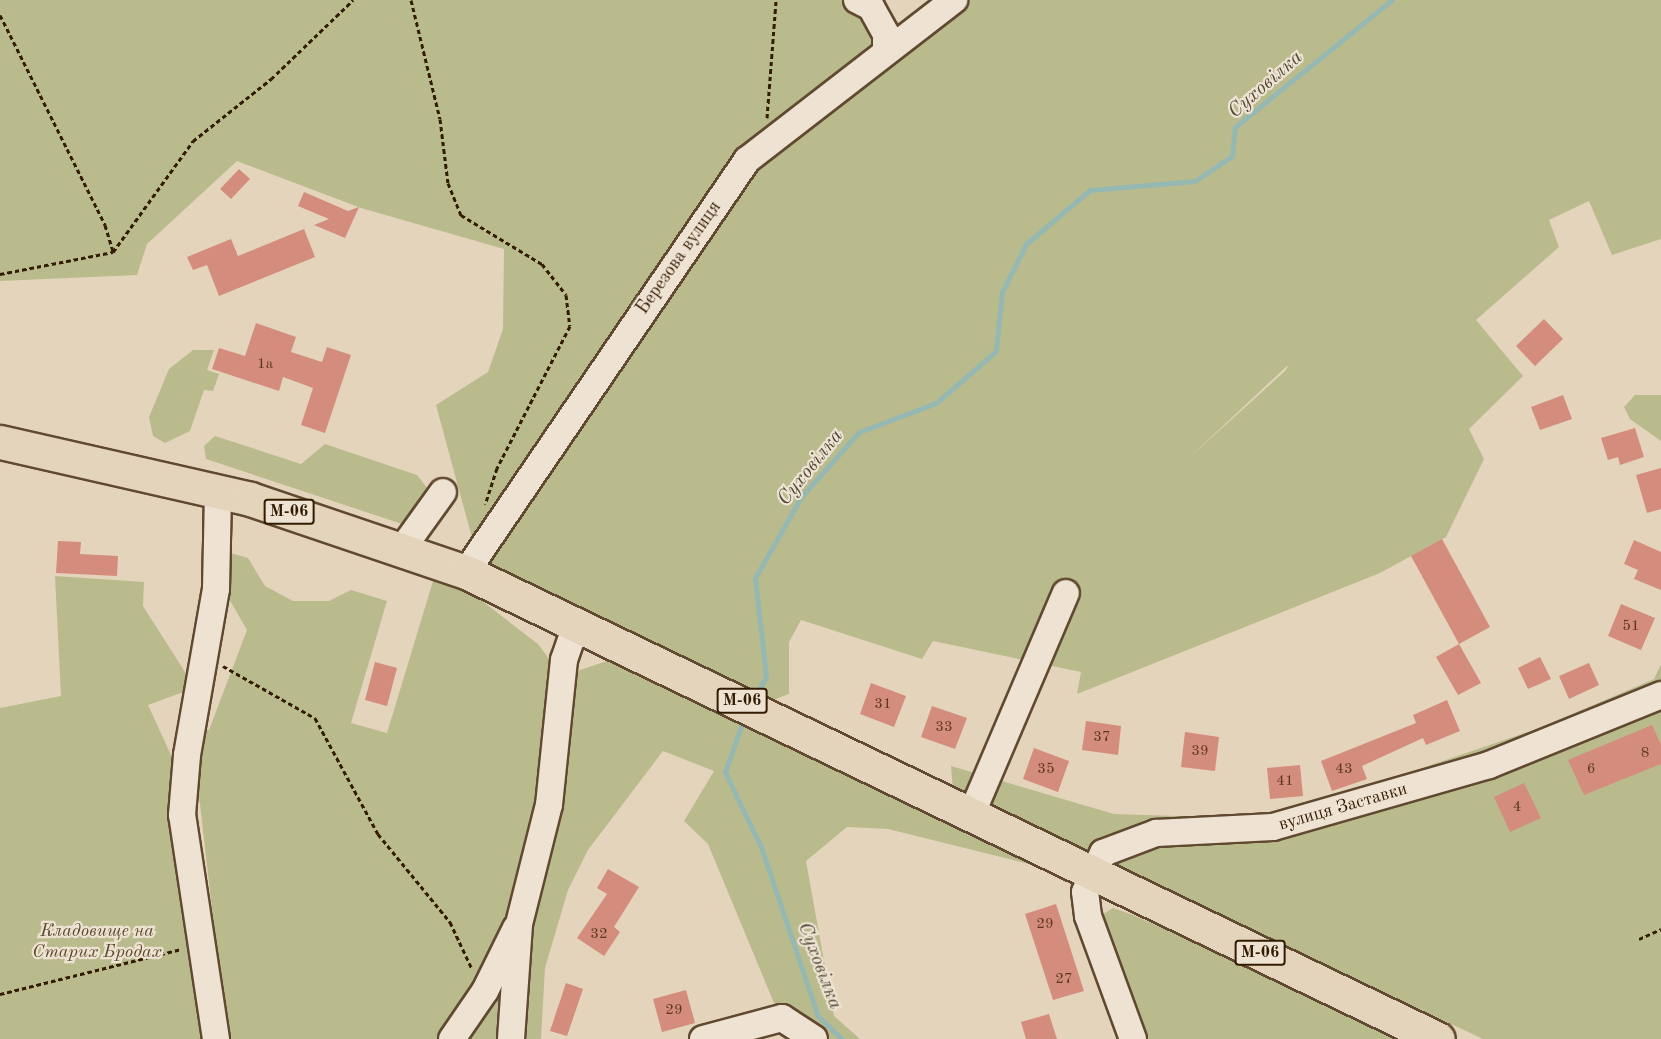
<!DOCTYPE html>
<meta charset="utf-8">
<style>
body{margin:0}
#map{position:relative;width:1661px;height:1039px;overflow:hidden;background:#e5d4bc;font-family:"Old Standard TT",serif}
div>[style]{position:absolute}
.green>*{inset:0;background:#b9bb8d}
.stream>*{height:5px;margin:-2.5px;padding:0 2.5px;transform-origin:2.5px;border-radius:2.5px;background:#96b8b2}
.building>*{inset:0;background:#d48c7c}
.path>*{height:3px;margin-top:-1.5px;transform-origin:0;background:repeating-linear-gradient(90deg,#331b01 0 4.5px,transparent 0 7.5px)}
.roads{filter:drop-shadow(2px 0 #604930) drop-shadow(-2px 0 #604930) drop-shadow(0 2px #604930) drop-shadow(0 -2px #604930)}
.minor>*{height:26px;margin:-13px;padding:0 13px;transform-origin:13px;border-radius:13px;background:#eee3d3}
.highway>*{height:33px;margin:-16.5px;padding:0 16.5px;transform-origin:16.5px;border-radius:16.5px;background:#e5d4bc}
span{translate:-50% -50%;white-space:nowrap;text-align:center;line-height:1.15;-webkit-text-stroke:4.5px #eee3d3;paint-order:stroke}
.number-label{font-size:15px;color:#5b3720}
.number-label span{-webkit-text-stroke-width:0}
.shield-label span{padding:2px 4px;background:#eee3d3;border:2px solid;border-radius:4px;-webkit-text-stroke-width:0}
.shield-label{font-size:16px;color:#331b01;font-weight:700}
.street-label{font-size:18px;color:#331b01}
.park-label{font-size:18px;color:#5b4b2b;font-style:italic}
.water-label{font-size:20px;color:#514a36;font-style:italic}
</style>
<div id="map">
<div class="green">
<div style="clip-path:polygon(evenodd,0 0,883px 0,903px 31px,946px 0,1661px 0,1661px 239px,1612px 255px,1589px 201px,1549px 220px,1559px 247px,1476px 320px,1523px 376px,1469px 429px,1484px 459px,1446px 537px,1380px 573px,1077px 694px,1081px 672px,933px 641px,922px 659px,801px 620px,789px 642px,789px 694px,773px 700px,478px 560px,436px 405px,488px 372px,503px 329px,504px 249px,361px 208px,237px 161px,147px 244px,137px 275px,0 281px,0 0,1288px 366px,1285px 371px,1189px 458px,1287px 366px,1288px 366px)"></div>
<div style="clip-path:polygon(193px 350px,214px 350px,207px 370px,219px 374px,213px 391px,204px 390px,190px 431px,165px 443px,153px 436px,149px 417px,169px 369px)"></div>
<div style="clip-path:polygon(1635px 395px,1661px 395px,1661px 441px,1630px 419px,1624px 407px)"></div>
<div style="clip-path:polygon(215px 436px,301px 464px,325px 444px,417px 475px,431px 493px,408px 524px,402px 524px,206px 459px,204px 446px)"></div>
<div style="clip-path:polygon(227px 552px,248px 558px,265px 586px,293px 601px,329px 601px,351px 590px,387px 601px,351px 723px,387px 733px,433px 581px,473px 594px,538px 644px,562px 676px,619px 657px,1062px 872px,888px 829px,847px 827px,806px 861px,834px 1016px,860px 1039px,826px 1039px,774px 1003px,708px 844px,684px 821px,714px 771px,663px 751px,588px 850px,568px 890px,545px 968px,541px 1039px,227px 1039px,194px 752px,198px 730px,209px 730px,247px 630px,224px 590px)"></div>
<div style="clip-path:polygon(55px 576px,144px 582px,143px 606px,185px 672px,186px 691px,148px 705px,171px 755px,208px 1039px,0 1039px,0 708px,61px 696px)"></div>
<div style="clip-path:polygon(1661px 664px,1661px 1039px,1483px 1039px,953px 790px,951px 766px,1114px 814px,1273px 819px,1542px 727px,1654px 679px)"></div>
<div style="clip-path:polygon(1113px 908px,1133px 915px,1413px 1039px,1133px 1039px,1097px 918px)"></div>
</div>
<div class="stream">
<div style="left:754px;top:699px;width:26px;rotate:-62deg"></div>
<div style="left:766px;top:676px;width:99px;rotate:-96.4deg"></div>
<div style="left:755px;top:578px;width:93px;rotate:-60.4deg"></div>
<div style="left:801px;top:497px;width:87px;rotate:-48.3deg"></div>
<div style="left:859px;top:432px;width:82px;rotate:-20.6deg"></div>
<div style="left:936px;top:403px;width:79px;rotate:-40.9deg"></div>
<div style="left:996px;top:351px;width:59px;rotate:-84.2deg"></div>
<div style="left:1002px;top:292px;width:54px;rotate:-63.4deg"></div>
<div style="left:1026px;top:244px;width:84px;rotate:-40.2deg"></div>
<div style="left:1090px;top:190px;width:105px;rotate:-4.9deg"></div>
<div style="left:1195px;top:181px;width:45px;rotate:-34deg"></div>
<div style="left:1232px;top:156px;width:29px;rotate:-84deg"></div>
<div style="left:1235px;top:127px;width:202px;rotate:-39deg"></div>
<div style="left:744px;top:718px;width:57px;rotate:109.4deg"></div>
<div style="left:725px;top:772px;width:83px;rotate:64.4deg"></div>
<div style="left:761px;top:847px;width:178px;rotate:71.4deg"></div>
<div style="left:818px;top:1016px;width:33px;rotate:44deg"></div>
</div>
<div class="building">
<div style="clip-path:polygon(239px 169px,250px 179px,231px 199px,220px 189px)"></div>
<div style="clip-path:polygon(304px 192px,348px 211px,359px 207px,345px 238px,314px 225px,329px 219px,298px 206px)"></div>
<div style="clip-path:polygon(304px 229px,315px 257px,219px 296px,207px 265px,193px 270px,187px 257px,231px 239px,238px 256px)"></div>
<div style="clip-path:polygon(1544px 319px,1563px 339px,1535px 366px,1516px 346px)"></div>
<div style="clip-path:polygon(256px 323px,296px 337px,291px 352px,322px 362px,327px 347px,351px 355px,325px 433px,301px 425px,313px 388px,283px 377px,279px 391px,212px 369px,219px 348px,245px 356px)"></div>
<div style="clip-path:polygon(1563px 395px,1572px 419px,1540px 430px,1531px 407px)"></div>
<div style="clip-path:polygon(1635px 428px,1644px 457px,1620px 465px,1618px 457px,1608px 460px,1601px 438px)"></div>
<div style="clip-path:polygon(1661px 468px,1661px 509px,1647px 513px,1636px 475px)"></div>
<div style="clip-path:polygon(1442px 539px,1490px 627px,1459px 644px,1411px 556px)"></div>
<div style="clip-path:polygon(1634px 540px,1661px 552px,1661px 590px,1634px 579px,1638px 570px,1624px 564px)"></div>
<div style="clip-path:polygon(58px 541px,81px 542px,80px 554px,118px 556px,117px 576px,56px 573px)"></div>
<div style="clip-path:polygon(1621px 604px,1655px 618px,1641px 650px,1608px 636px)"></div>
<div style="clip-path:polygon(1459px 644px,1481px 683px,1458px 695px,1436px 657px)"></div>
<div style="clip-path:polygon(1540px 657px,1551px 679px,1528px 689px,1518px 668px)"></div>
<div style="clip-path:polygon(375px 662px,397px 668px,387px 706px,365px 700px)"></div>
<div style="clip-path:polygon(1589px 663px,1599px 685px,1569px 699px,1559px 676px)"></div>
<div style="clip-path:polygon(871px 683px,906px 696px,894px 727px,860px 714px)"></div>
<div style="clip-path:polygon(1447px 700px,1460px 731px,1426px 745px,1423px 738px,1362px 766px,1367px 779px,1332px 791px,1321px 761px,1416px 723px,1413px 715px)"></div>
<div style="clip-path:polygon(932px 706px,967px 718px,955px 749px,921px 737px)"></div>
<div style="clip-path:polygon(1086px 721px,1121px 726px,1118px 755px,1082px 750px)"></div>
<div style="clip-path:polygon(1652px 725px,1661px 745px,1661px 764px,1584px 795px,1568px 760px)"></div>
<div style="clip-path:polygon(1185px 732px,1219px 737px,1215px 771px,1181px 767px)"></div>
<div style="clip-path:polygon(1034px 748px,1069px 761px,1058px 792px,1023px 779px)"></div>
<div style="clip-path:polygon(1300px 765px,1303px 796px,1270px 799px,1267px 768px)"></div>
<div style="clip-path:polygon(1524px 783px,1541px 818px,1510px 832px,1494px 797px)"></div>
<div style="clip-path:polygon(608px 869px,639px 887px,614px 927px,620px 932px,604px 956px,577px 938px,607px 894px,597px 888px)"></div>
<div style="clip-path:polygon(1056px 904px,1084px 991px,1053px 1000px,1025px 914px)"></div>
<div style="clip-path:polygon(566px 983px,583px 989px,567px 1036px,550px 1031px)"></div>
<div style="clip-path:polygon(686px 990px,695px 1023px,662px 1032px,653px 999px)"></div>
<div style="clip-path:polygon(1049px 1014px,1057px 1039px,1026px 1039px,1021px 1022px)"></div>
</div>
<div class="path">
<div style="left:411px;top:0;width:122px;rotate:76.3deg"></div>
<div style="left:440px;top:119px;width:64px;rotate:82.9deg"></div>
<div style="left:448px;top:183px;width:35px;rotate:68deg"></div>
<div style="left:461px;top:215px;width:95px;rotate:31.2deg"></div>
<div style="left:542px;top:264px;width:39px;rotate:52deg"></div>
<div style="left:566px;top:295px;width:31px;rotate:83deg"></div>
<div style="left:570px;top:326px;width:160px;rotate:117.2deg"></div>
<div style="left:497px;top:468px;width:38px;rotate:108deg"></div>
<div style="left:0;top:15px;width:235px;rotate:63.4deg"></div>
<div style="left:105px;top:225px;width:28px;rotate:73deg"></div>
<div style="left:767px;top:118px;width:118px;rotate:-85.6deg"></div>
<div style="left:0;top:274px;width:115px;rotate:-11deg"></div>
<div style="left:113px;top:252px;width:137px;rotate:-54.2deg"></div>
<div style="left:193px;top:141px;width:100px;rotate:-38.5deg"></div>
<div style="left:271px;top:79px;width:114px;rotate:-43.9deg"></div>
<div style="left:223px;top:666px;width:106px;rotate:29.5deg"></div>
<div style="left:315px;top:718px;width:132px;rotate:61.5deg"></div>
<div style="left:378px;top:834px;width:114px;rotate:50.7deg"></div>
<div style="left:450px;top:922px;width:52px;rotate:64.9deg"></div>
<div style="left:1639px;top:939px;width:24px;rotate:-24deg"></div>
<div style="left:0;top:994px;width:187px;rotate:-13.9deg"></div>
</div>
<div class="roads">
<div class="minor">
<div style="left:857px;top:0;width:16px;rotate:27deg"></div>
<div style="left:871px;top:7px;width:31px;rotate:61deg"></div>
<div style="left:886px;top:34px;width:14px;rotate:90deg"></div>
<div style="left:402px;top:549px;width:70px;rotate:-54.3deg"></div>
<div style="left:466px;top:572px;width:499px;rotate:-55.7deg"></div>
<div style="left:747px;top:160px;width:262px;rotate:-37.7deg"></div>
<div style="left:972px;top:813px;width:239px;rotate:-66.9deg"></div>
<div style="left:216px;top:1039px;width:227px;rotate:-98.6deg"></div>
<div style="left:182px;top:815px;width:60px;rotate:-85.2deg"></div>
<div style="left:187px;top:755px;width:169px;rotate:-80.1deg"></div>
<div style="left:216px;top:589px;width:98px;rotate:-88.8deg"></div>
<div style="left:452px;top:1039px;width:58px;rotate:-55.5deg"></div>
<div style="left:485px;top:991px;width:70px;rotate:-63.8deg"></div>
<div style="left:511px;top:1039px;width:115px;rotate:-86deg"></div>
<div style="left:519px;top:924px;width:123px;rotate:-75.9deg"></div>
<div style="left:549px;top:805px;width:146px;rotate:-84.1deg"></div>
<div style="left:564px;top:660px;width:39px;rotate:-71deg"></div>
<div style="left:703px;top:1039px;width:82px;rotate:-14.9deg"></div>
<div style="left:782px;top:1018px;width:38px;rotate:33deg"></div>
<div style="left:1133px;top:1039px;width:131px;rotate:-110.1deg"></div>
<div style="left:1088px;top:916px;width:24px;rotate:-97deg"></div>
<div style="left:1085px;top:892px;width:43px;rotate:-65.2deg"></div>
<div style="left:1103px;top:853px;width:57px;rotate:-20.7deg"></div>
<div style="left:1156px;top:833px;width:117px;rotate:-2.9deg"></div>
<div style="left:1273px;top:827px;width:225px;rotate:-16deg"></div>
<div style="left:1489px;top:765px;width:186px;rotate:-22.1deg"></div>
</div>
<div class="highway">
<div style="left:0;top:442px;width:256px;rotate:12.8deg"></div>
<div style="left:250px;top:499px;width:228px;rotate:18.7deg"></div>
<div style="left:466px;top:572px;width:1078px;rotate:25.66deg"></div>
</div>
</div>
<div class="number-label">
<span style="left:265px;top:365px">1а</span>
<span style="left:1631px;top:627px">51</span>
<span style="left:883px;top:705px">31</span>
<span style="left:944px;top:728px">33</span>
<span style="left:1102px;top:738px">37</span>
<span style="left:1200px;top:752px">39</span>
<span style="left:1645px;top:754px">8</span>
<span style="left:1046px;top:770px">35</span>
<span style="left:1344px;top:770px">43</span>
<span style="left:1591px;top:770px">6</span>
<span style="left:1285px;top:782px">41</span>
<span style="left:1517px;top:808px">4</span>
<span style="left:1045px;top:925px">29</span>
<span style="left:599px;top:935px">32</span>
<span style="left:1064px;top:980px">27</span>
<span style="left:674px;top:1011px">29</span>
</div>
<div class="shield-label">
<span style="left:289px;top:512px">М-06</span>
<span style="left:742px;top:701px">М-06</span>
<span style="left:1260px;top:953px">М-06</span>
</div>
<div class="street-label">
<span style="left:679px;top:258px;rotate:-55deg">Березова вулиця</span>
<span style="left:1343px;top:807px;rotate:-16deg">вулиця Заставки</span>
</div>
<div class="park-label">
<span style="left:97px;top:942px">Кладовище на<br>Старих Бродах</span>
</div>
<div class="water-label">
<span style="left:1266px;top:85px;rotate:-41deg">Суховілка</span>
<span style="left:811px;top:468px;rotate:-51deg">Суховілка</span>
<span style="left:819px;top:966px;rotate:69deg">Суховілка</span>
</div>
</div>
